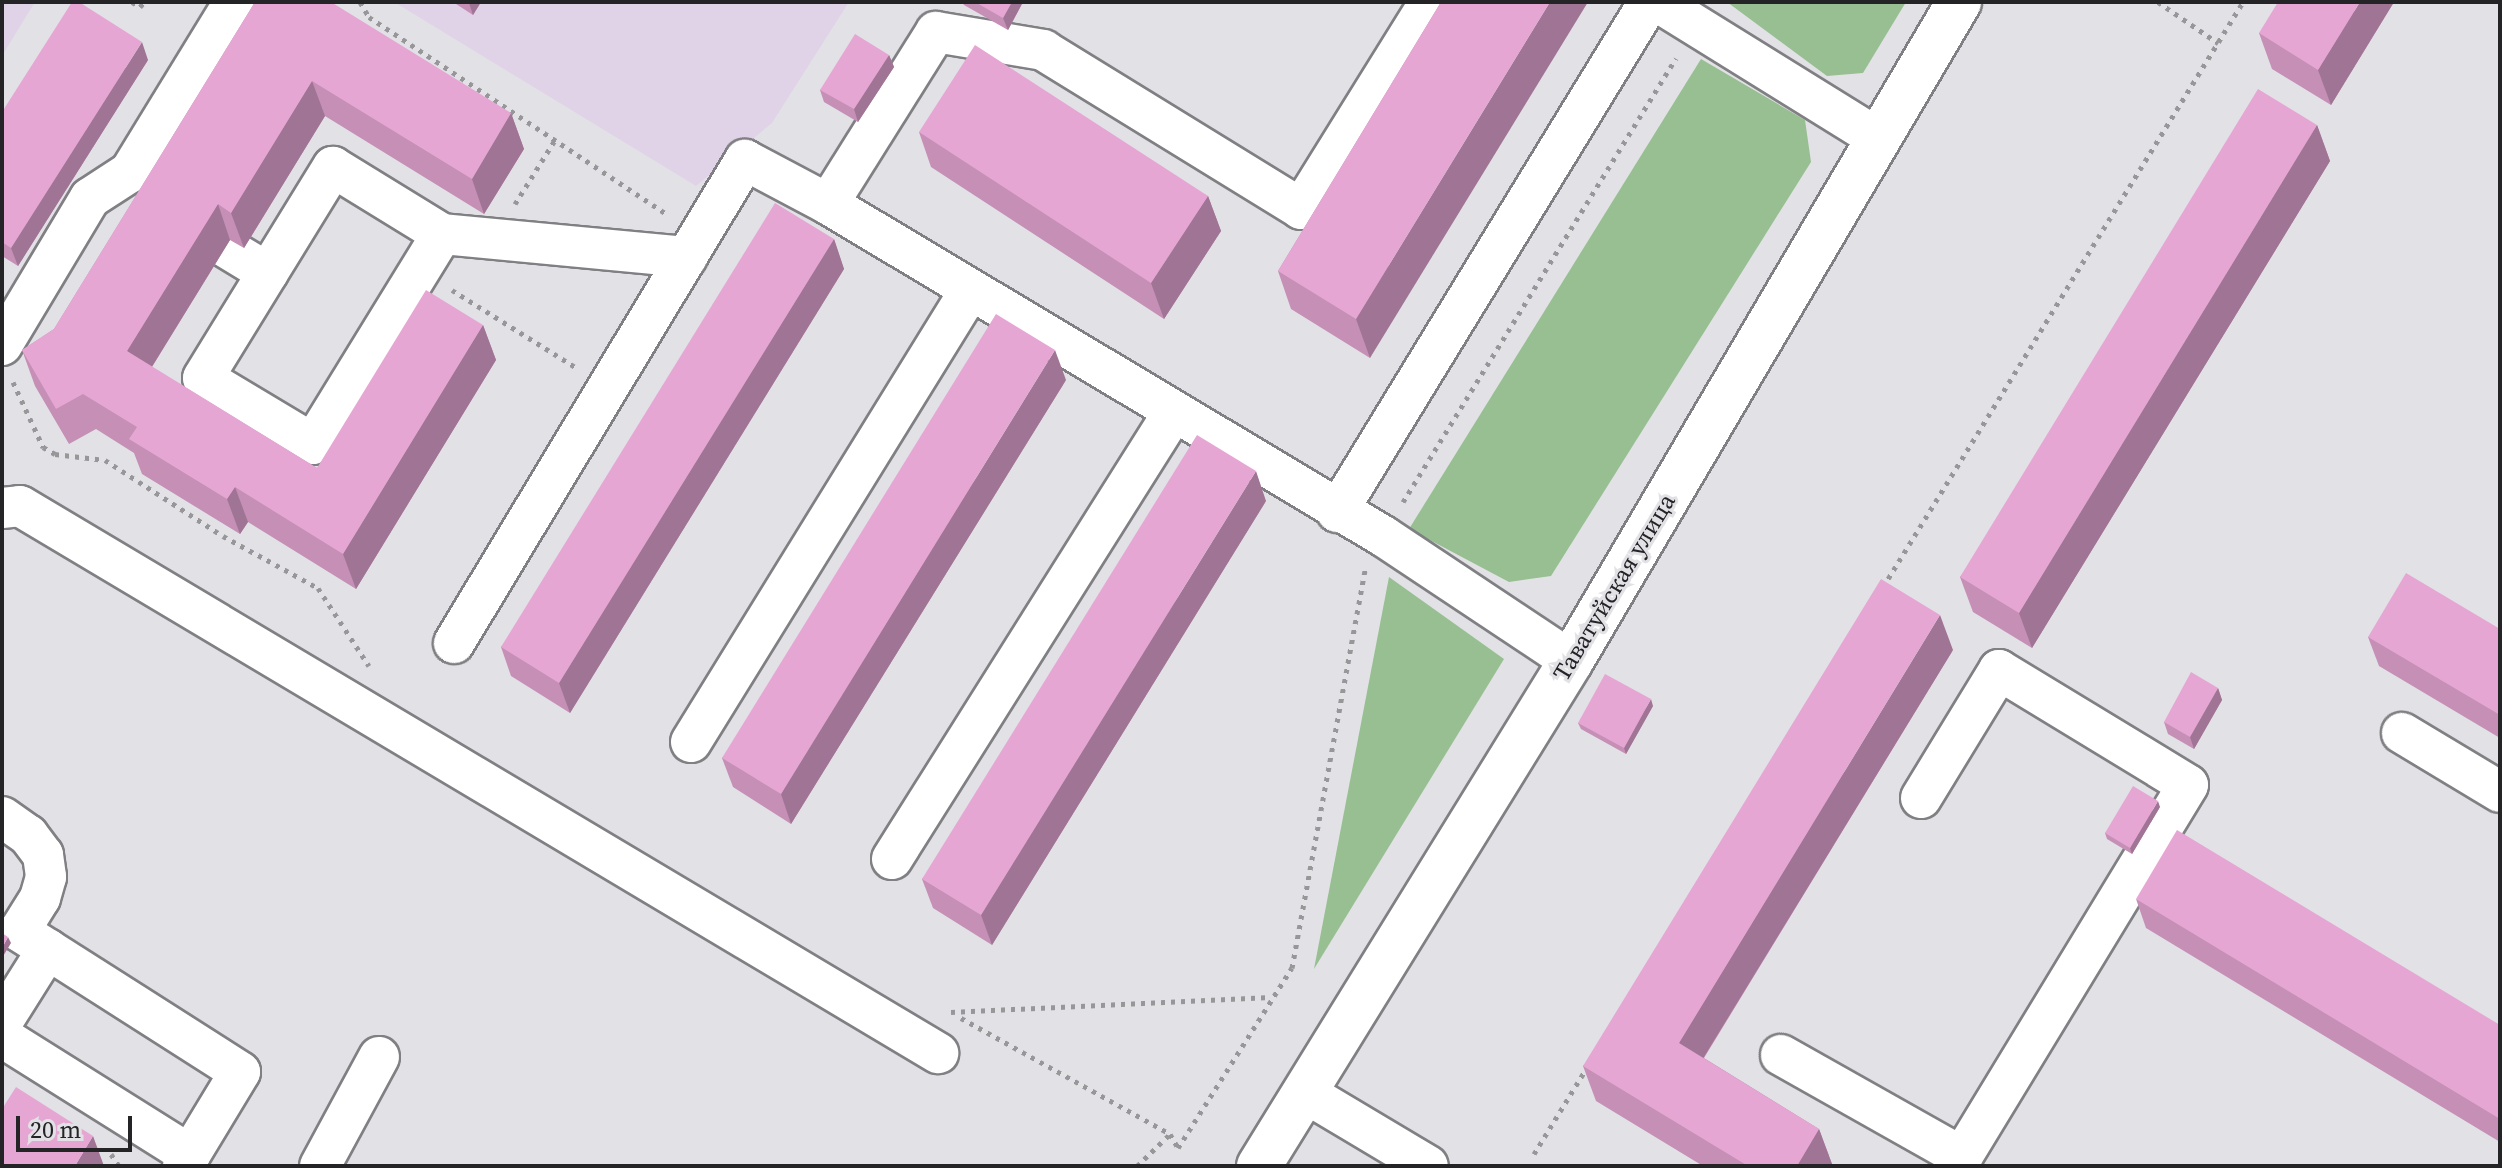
<!DOCTYPE html>
<meta charset="utf-8">
<style>
body{margin:0}
#map{position:relative;width:2502px;height:1168px;overflow:hidden;background:#e2e2e6;font-family:"Source Serif 4",serif}
div>[style]{position:absolute}
.education>*{inset:0;background:#e0d3e7}
.green>*{inset:0;background:#97bf92}
.path>*{height:5px;margin-top:-2.5px;transform-origin:0;background:repeating-linear-gradient(90deg,#97979a 0 4px,transparent 0 10px)}
.roads{filter:drop-shadow(2px 0 #808084) drop-shadow(-2px 0 #808084) drop-shadow(0 2px #808084) drop-shadow(0 -2px #808084)}
.minor>*{height:40px;margin:-20px;padding:0 20px;transform-origin:20px;border-radius:20px;background:#fff}
.major>*{height:44px;margin:-22px;padding:0 22px;transform-origin:22px;border-radius:22px;background:#fff}
.wall>*{inset:0;background:#c58fb6}
.shaded-wall>*{inset:0;background:#a07494}
.building>*{inset:0;background:#e5a6d4}
span{translate:-50% -50%;white-space:nowrap;text-align:center;line-height:1.15;-webkit-text-stroke:6px #e2e2e6;paint-order:stroke}
.street-label{font-size:24px;color:#242426}
.frame{position:absolute;inset:0;border:4px solid #242426;pointer-events:none}
.scale{position:absolute;left:16px;top:1116px;width:116px;height:36px;box-sizing:border-box;border:4px solid #242426;border-top:0;padding-left:10px;font-size:24px;line-height:28px;white-space:nowrap;color:#242426;-webkit-text-stroke:6px #e2e2e6;paint-order:stroke}
</style>
<div id="map">
<div class="education">
<div style="clip-path:polygon(2px 2px,35px 2px,2px 56px)"></div>
<div style="clip-path:polygon(394px 2px,849px 2px,772px 123px,696px 186px)"></div>
</div>
<div class="green">
<div style="clip-path:polygon(1727px 2px,1906px 2px,1863px 73px,1827px 76px)"></div>
<div style="clip-path:polygon(1701px 59px,1805px 120px,1811px 162px,1551px 576px,1509px 582px,1409px 529px)"></div>
<div style="clip-path:polygon(1389px 577px,1504px 659px,1314px 969px)"></div>
</div>
<div class="path">
<div style="left:132px;top:2px;width:9px;rotate:32deg"></div>
<div style="left:140px;top:7px;width:6px;rotate:-51deg"></div>
<div style="left:360px;top:2px;width:17px;rotate:59deg"></div>
<div style="left:369px;top:17px;width:357px;rotate:33.5deg"></div>
<div style="left:2158px;top:2px;width:73px;rotate:34.3deg"></div>
<div style="left:515px;top:204px;width:75px;rotate:-58deg"></div>
<div style="left:452px;top:290px;width:145px;rotate:32deg"></div>
<div style="left:13px;top:382px;width:72px;rotate:65.2deg"></div>
<div style="left:43px;top:447px;width:14px;rotate:30deg"></div>
<div style="left:55px;top:454px;width:50px;rotate:6.8deg"></div>
<div style="left:105px;top:460px;width:140px;rotate:32.8deg"></div>
<div style="left:223px;top:536px;width:108px;rotate:28.7deg"></div>
<div style="left:318px;top:588px;width:93px;rotate:56.8deg"></div>
<div style="left:1403px;top:502px;width:521px;rotate:-58.41deg"></div>
<div style="left:1883px;top:587px;width:687px;rotate:-58.39deg"></div>
<div style="left:951px;top:1012px;width:320px;rotate:-2.7deg"></div>
<div style="left:961px;top:1018px;width:239px;rotate:29deg"></div>
<div style="left:111px;top:1154px;width:14px;rotate:56deg"></div>
<div style="left:1534px;top:1154px;width:103px;rotate:-58.5deg"></div>
<div style="left:1137px;top:1166px;width:46px;rotate:-44.1deg"></div>
<div style="left:1170px;top:1134px;width:16px;rotate:60deg"></div>
<div style="left:1178px;top:1148px;width:213px;rotate:-57.7deg"></div>
<div style="left:1292px;top:968px;width:405px;rotate:-79.6deg"></div>
</div>
<div class="roads">
<div class="minor">
<div style="left:1658px;top:2px;width:258px;rotate:31.8deg"></div>
<div style="left:333px;top:167px;width:128px;rotate:31.6deg"></div>
<div style="left:442px;top:234px;width:246px;rotate:121.6deg"></div>
<div style="left:313px;top:444px;width:128px;rotate:-149deg"></div>
<div style="left:203px;top:378px;width:248px;rotate:-58.4deg"></div>
<div style="left:828px;top:204px;width:203px;rotate:-57.9deg"></div>
<div style="left:936px;top:32px;width:109px;rotate:9.5deg"></div>
<div style="left:1043px;top:50px;width:303px;rotate:31.6deg"></div>
<div style="left:1301px;top:209px;width:244px;rotate:-58.1deg"></div>
<div style="left:442px;top:234px;width:246px;rotate:5.4deg"></div>
<div style="left:225px;top:247px;width:50px;rotate:31.2deg"></div>
<div style="left:2px;top:345px;width:171px;rotate:-59.1deg"></div>
<div style="left:90px;top:198px;width:48px;rotate:-33deg"></div>
<div style="left:130px;top:172px;width:199px;rotate:-58.5deg"></div>
<div style="left:2px;top:508px;width:18px;rotate:-6deg"></div>
<div style="left:20px;top:506px;width:1069px;rotate:30.79deg"></div>
<div style="left:1337px;top:512px;width:598px;rotate:-58.54deg"></div>
<div style="left:454px;top:643px;width:564px;rotate:-58.93deg"></div>
<div style="left:745px;top:160px;width:94px;rotate:27.9deg"></div>
<div style="left:828px;top:204px;width:647px;rotate:30.89deg"></div>
<div style="left:1383px;top:536px;width:226px;rotate:33.6deg"></div>
<div style="left:2402px;top:733px;width:114px;rotate:31deg"></div>
<div style="left:691px;top:742px;width:529px;rotate:-58.29deg"></div>
<div style="left:1921px;top:798px;width:150px;rotate:-58.6deg"></div>
<div style="left:1999px;top:670px;width:221px;rotate:31.3deg"></div>
<div style="left:2188px;top:785px;width:446px;rotate:121.3deg"></div>
<div style="left:2px;top:817px;width:32px;rotate:35deg"></div>
<div style="left:28px;top:835px;width:25px;rotate:53deg"></div>
<div style="left:43px;top:855px;width:22px;rotate:82deg"></div>
<div style="left:46px;top:877px;width:22px;rotate:106deg"></div>
<div style="left:40px;top:898px;width:39px;rotate:122deg"></div>
<div style="left:19px;top:931px;width:262px;rotate:32.5deg"></div>
<div style="left:240px;top:1072px;width:110px;rotate:121.2deg"></div>
<div style="left:892px;top:859px;width:527px;rotate:-57.79deg"></div>
<div style="left:2px;top:1022px;width:86px;rotate:-57.8deg"></div>
<div style="left:2px;top:1037px;width:222px;rotate:32.1deg"></div>
<div style="left:1781px;top:1055px;width:208px;rotate:29.4deg"></div>
<div style="left:1304px;top:1092px;width:144px;rotate:30.8deg"></div>
<div style="left:320px;top:1166px;width:124px;rotate:-61.6deg"></div>
</div>
<div class="major">
<div style="left:1259px;top:1166px;width:594px;rotate:-58.29deg"></div>
<div style="left:1571px;top:661px;width:765px;rotate:-59.51deg"></div>
</div>
</div>
<div class="wall">
<div style="clip-path:polygon(255px 2px,511px 113px,524px 149px,484px 214px,325px 116px,244px 248px,230px 240px,152px 367px,317px 468px,483px 325px,496px 360px,356px 589px,248px 522px,240px 534px,142px 474px,134px 453px,96px 429px,69px 444px,35px 386px,22px 350px,54px 329px)"></div>
<div style="clip-path:polygon(453px 2px,481px 2px,473px 15px)"></div>
<div style="clip-path:polygon(962px 2px,1023px 2px,1008px 30px,964px 5px)"></div>
<div style="clip-path:polygon(1441px 2px,1370px 358px,1291px 309px,1278px 271px)"></div>
<div style="clip-path:polygon(2394px 2px,2331px 105px,2272px 69px,2259px 33px)"></div>
<div style="clip-path:polygon(889px 55px,894px 67px,858px 122px,824px 102px,820px 90px)"></div>
<div style="clip-path:polygon(148px 60px,18px 266px,2px 256px,2px 112px)"></div>
<div style="clip-path:polygon(2317px 125px,2330px 161px,2032px 648px,1973px 612px,1960px 577px)"></div>
<div style="clip-path:polygon(919px 132px,1208px 196px,1221px 231px,1164px 319px,931px 167px)"></div>
<div style="clip-path:polygon(834px 239px,844px 269px,570px 713px,511px 676px,501px 647px)"></div>
<div style="clip-path:polygon(1066px 380px,791px 824px,733px 787px,722px 758px)"></div>
<div style="clip-path:polygon(1266px 501px,992px 945px,933px 908px,922px 879px)"></div>
<div style="clip-path:polygon(2500px 629px,2500px 738px,2379px 666px,2368px 637px)"></div>
<div style="clip-path:polygon(1953px 650px,1704px 1058px,1819px 1129px,1832px 1164px,1831px 1166px,1703px 1166px,1596px 1101px,1583px 1066px)"></div>
<div style="clip-path:polygon(2218px 688px,2222px 700px,2194px 749px,2168px 734px,2164px 722px)"></div>
<div style="clip-path:polygon(1653px 706px,1626px 754px,1581px 729px,1578px 723px)"></div>
<div style="clip-path:polygon(2160px 807px,2132px 854px,2107px 839px,2105px 833px)"></div>
<div style="clip-path:polygon(2136px 899px,2500px 1025px,2500px 1142px,2146px 928px)"></div>
</div>
<div class="shaded-wall">
<div style="clip-path:polygon(469px 2px,481px 2px,473px 15px,469px 3px)"></div>
<div style="clip-path:polygon(1012px 2px,1023px 2px,1008px 30px,1003px 18px)"></div>
<div style="clip-path:polygon(1550px 2px,1588px 2px,1370px 358px,1356px 319px)"></div>
<div style="clip-path:polygon(2360px 2px,2394px 2px,2331px 105px,2318px 70px)"></div>
<div style="clip-path:polygon(142px 42px,148px 60px,18px 266px,11px 248px)"></div>
<div style="clip-path:polygon(889px 55px,894px 67px,858px 122px,854px 109px)"></div>
<div style="clip-path:polygon(312px 81px,325px 116px,244px 248px,231px 213px)"></div>
<div style="clip-path:polygon(511px 113px,524px 149px,484px 214px,472px 179px)"></div>
<div style="clip-path:polygon(2317px 125px,2330px 161px,2032px 648px,2019px 613px)"></div>
<div style="clip-path:polygon(1208px 196px,1221px 231px,1164px 319px,1151px 283px)"></div>
<div style="clip-path:polygon(218px 204px,230px 240px,140px 386px,127px 351px)"></div>
<div style="clip-path:polygon(834px 239px,844px 269px,570px 713px,559px 683px)"></div>
<div style="clip-path:polygon(483px 325px,496px 360px,356px 589px,343px 554px)"></div>
<div style="clip-path:polygon(1055px 350px,1066px 380px,791px 824px,781px 794px)"></div>
<div style="clip-path:polygon(1256px 471px,1266px 501px,992px 945px,981px 915px)"></div>
<div style="clip-path:polygon(235px 487px,248px 522px,240px 534px,227px 499px)"></div>
<div style="clip-path:polygon(1940px 615px,1953px 650px,1691px 1078px,1679px 1043px)"></div>
<div style="clip-path:polygon(2218px 688px,2222px 700px,2194px 749px,2190px 737px)"></div>
<div style="clip-path:polygon(1651px 699px,1653px 706px,1626px 754px,1624px 748px)"></div>
<div style="clip-path:polygon(2158px 801px,2160px 807px,2132px 854px,2130px 848px)"></div>
<div style="clip-path:polygon(8px 937px,11px 943px,2px 958px,2px 948px)"></div>
<div style="clip-path:polygon(1819px 1129px,1832px 1164px,1831px 1166px,1797px 1166px)"></div>
<div style="clip-path:polygon(93px 1136px,104px 1166px,75px 1166px)"></div>
</div>
<div class="building">
<div style="clip-path:polygon(72px 2px,79px 2px,142px 42px,11px 248px,2px 242px,2px 112px)"></div>
<div style="clip-path:polygon(255px 2px,331px 2px,511px 113px,472px 179px,312px 81px,231px 213px,218px 204px,127px 351px,317px 468px,426px 290px,483px 325px,343px 554px,235px 487px,227px 499px,129px 439px,137px 427px,83px 394px,56px 409px,22px 350px,54px 329px)"></div>
<div style="clip-path:polygon(975px 2px,1012px 2px,1003px 18px)"></div>
<div style="clip-path:polygon(1441px 2px,1550px 2px,1356px 319px,1278px 271px)"></div>
<div style="clip-path:polygon(2278px 2px,2360px 2px,2318px 70px,2259px 33px)"></div>
<div style="clip-path:polygon(855px 34px,889px 55px,854px 109px,820px 90px)"></div>
<div style="clip-path:polygon(975px 45px,1208px 196px,1151px 283px,919px 132px)"></div>
<div style="clip-path:polygon(2258px 89px,2317px 125px,2019px 613px,1960px 577px)"></div>
<div style="clip-path:polygon(775px 203px,834px 239px,559px 683px,501px 647px)"></div>
<div style="clip-path:polygon(996px 314px,1055px 350px,781px 794px,722px 758px)"></div>
<div style="clip-path:polygon(1197px 435px,1256px 471px,981px 915px,922px 879px)"></div>
<div style="clip-path:polygon(2406px 573px,2500px 629px,2500px 715px,2368px 637px)"></div>
<div style="clip-path:polygon(1881px 579px,1940px 615px,1679px 1043px,1819px 1129px,1797px 1166px,1748px 1166px,1583px 1066px)"></div>
<div style="clip-path:polygon(2191px 672px,2218px 688px,2190px 737px,2164px 722px)"></div>
<div style="clip-path:polygon(1605px 674px,1651px 699px,1624px 748px,1578px 723px)"></div>
<div style="clip-path:polygon(2133px 786px,2158px 801px,2130px 848px,2105px 833px)"></div>
<div style="clip-path:polygon(2177px 830px,2500px 1025px,2500px 1119px,2136px 899px)"></div>
<div style="clip-path:polygon(2px 933px,8px 937px,2px 948px)"></div>
<div style="clip-path:polygon(16px 1087px,93px 1136px,75px 1166px,2px 1166px,2px 1109px)"></div>
</div>
<div class="street-label">
<span style="left:1614px;top:587px;rotate:-59deg">Таватуйская улица</span>
</div>
<div class="frame"></div>
<div class="scale">20 m</div>
</div>
